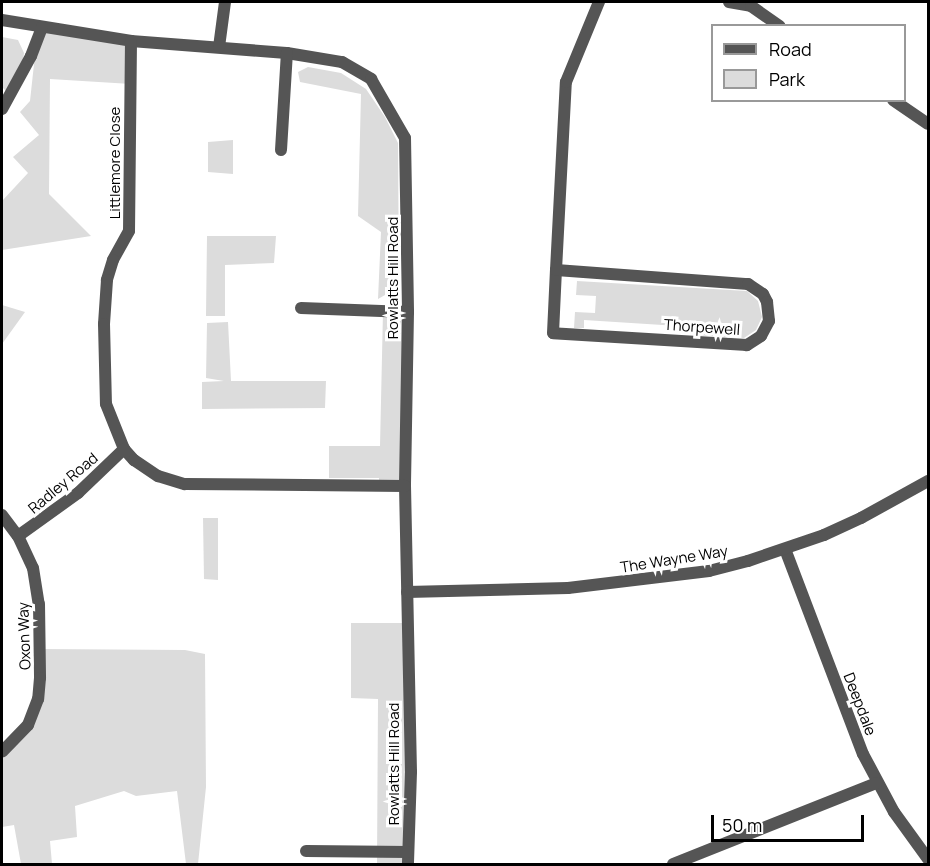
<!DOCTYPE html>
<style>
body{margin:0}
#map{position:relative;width:930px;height:866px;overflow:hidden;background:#fff;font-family:Manrope,sans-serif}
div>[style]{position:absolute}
.green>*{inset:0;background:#dcdcdc}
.street>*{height:12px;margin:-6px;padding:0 6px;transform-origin:6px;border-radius:6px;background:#555}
span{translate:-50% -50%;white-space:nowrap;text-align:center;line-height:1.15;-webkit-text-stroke:6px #fff;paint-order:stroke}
.street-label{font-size:15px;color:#000}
.frame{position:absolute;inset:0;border:3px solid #000;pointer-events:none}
.legend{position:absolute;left:711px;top:24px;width:195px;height:78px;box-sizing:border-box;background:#fff;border:2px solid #999;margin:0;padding:8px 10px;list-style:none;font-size:18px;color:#000}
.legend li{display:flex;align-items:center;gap:12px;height:30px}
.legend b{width:30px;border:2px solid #999}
.scale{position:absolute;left:711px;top:815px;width:153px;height:27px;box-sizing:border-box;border:3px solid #000;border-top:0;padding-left:8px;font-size:18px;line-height:21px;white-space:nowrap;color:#000;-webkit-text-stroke:4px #fff;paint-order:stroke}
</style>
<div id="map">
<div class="green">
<div style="clip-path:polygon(42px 27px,129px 40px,131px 84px,50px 79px,49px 194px,91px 236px,2px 250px,2px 201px,28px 173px,13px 157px,39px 135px,20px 112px,30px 101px,35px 55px)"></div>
<div style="clip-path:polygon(2px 37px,18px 40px,24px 53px,22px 68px,7px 92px,2px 87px)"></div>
<div style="clip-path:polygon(308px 67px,341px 73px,366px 89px,385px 117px,398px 143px,399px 287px,378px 299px,381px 232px,358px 216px,361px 94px,300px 82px,298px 72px)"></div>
<div style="clip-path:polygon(233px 140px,233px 174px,208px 172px,208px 142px)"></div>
<div style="clip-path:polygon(207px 236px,276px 236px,274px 263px,225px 265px,225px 316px,206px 316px)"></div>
<div style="clip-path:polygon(577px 281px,747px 291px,758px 301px,762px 317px,756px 330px,744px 338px,694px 335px,694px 327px,584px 320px,584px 328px,574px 328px,575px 312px,595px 313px,596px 296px,576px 295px)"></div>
<div style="clip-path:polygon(2px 305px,25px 312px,2px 344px)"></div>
<div style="clip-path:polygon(383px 311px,408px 312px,405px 486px,379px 485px,379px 478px,329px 478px,329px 446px,380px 446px)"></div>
<div style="clip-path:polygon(228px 322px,231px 381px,326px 381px,325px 408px,202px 409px,202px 382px,224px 381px,206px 378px,207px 323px)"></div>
<div style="clip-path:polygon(203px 518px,218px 518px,218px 580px,204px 579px)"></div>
<div style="clip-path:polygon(351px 623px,407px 623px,408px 864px,377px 864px,378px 699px,351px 698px)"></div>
<div style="clip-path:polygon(40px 649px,185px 650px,205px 654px,206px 787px,198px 864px,186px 864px,177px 791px,136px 796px,124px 791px,75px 806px,77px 837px,50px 841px,52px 864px,21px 864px,14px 825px,2px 827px,2px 752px,34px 712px)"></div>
</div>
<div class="street">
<div style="left:729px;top:2px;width:22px;rotate:10deg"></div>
<div style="left:751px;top:6px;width:35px;rotate:35deg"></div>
<div style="left:2px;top:20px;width:131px;rotate:9.2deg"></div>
<div style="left:131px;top:41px;width:156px;rotate:4.4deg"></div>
<div style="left:287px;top:53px;width:56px;rotate:9.3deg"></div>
<div style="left:342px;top:62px;width:34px;rotate:30deg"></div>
<div style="left:371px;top:79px;width:68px;rotate:60deg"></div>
<div style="left:405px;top:138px;width:174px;rotate:89deg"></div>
<div style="left:408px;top:312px;width:174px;rotate:91deg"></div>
<div style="left:405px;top:486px;width:286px;rotate:88.8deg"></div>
<div style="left:411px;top:772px;width:92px;rotate:91.9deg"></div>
<div style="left:131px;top:41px;width:190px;rotate:90.6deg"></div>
<div style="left:129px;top:231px;width:33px;rotate:119deg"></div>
<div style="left:113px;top:260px;width:21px;rotate:107deg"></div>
<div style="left:107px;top:280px;width:44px;rotate:93.9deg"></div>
<div style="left:104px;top:324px;width:80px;rotate:88.6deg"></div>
<div style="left:106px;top:404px;width:48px;rotate:68.2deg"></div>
<div style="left:124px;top:449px;width:15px;rotate:48deg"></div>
<div style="left:134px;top:460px;width:29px;rotate:34deg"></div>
<div style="left:158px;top:476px;width:28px;rotate:17deg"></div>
<div style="left:185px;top:484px;width:220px;rotate:0.5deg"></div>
<div style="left:219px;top:47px;width:45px;rotate:-82.4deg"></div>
<div style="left:893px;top:100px;width:42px;rotate:34.4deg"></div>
<div style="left:2px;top:109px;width:60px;rotate:-61.3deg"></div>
<div style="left:31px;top:56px;width:31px;rotate:-69deg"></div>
<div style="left:281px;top:150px;width:97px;rotate:-86.5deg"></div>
<div style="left:556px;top:270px;width:193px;rotate:4.2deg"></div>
<div style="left:748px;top:284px;width:18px;rotate:34deg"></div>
<div style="left:763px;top:294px;width:9px;rotate:63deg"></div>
<div style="left:767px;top:302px;width:19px;rotate:84deg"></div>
<div style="left:769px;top:321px;width:17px;rotate:118deg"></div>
<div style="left:761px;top:336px;width:17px;rotate:147deg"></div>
<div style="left:747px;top:345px;width:194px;rotate:-176.5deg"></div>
<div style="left:553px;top:333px;width:63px;rotate:-87.3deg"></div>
<div style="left:556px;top:270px;width:188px;rotate:-87deg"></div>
<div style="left:566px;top:82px;width:87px;rotate:-67.6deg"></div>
<div style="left:301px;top:308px;width:107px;rotate:2.1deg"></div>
<div style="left:2px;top:515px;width:26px;rotate:53deg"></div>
<div style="left:18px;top:536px;width:35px;rotate:65deg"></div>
<div style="left:33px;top:568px;width:36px;rotate:81deg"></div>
<div style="left:39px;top:604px;width:74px;rotate:89.2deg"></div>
<div style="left:40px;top:678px;width:21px;rotate:95deg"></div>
<div style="left:38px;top:699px;width:28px;rotate:111deg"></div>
<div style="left:28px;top:725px;width:37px;rotate:134deg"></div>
<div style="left:18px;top:536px;width:74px;rotate:-35.6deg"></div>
<div style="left:78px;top:493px;width:64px;rotate:-43.7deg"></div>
<div style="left:785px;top:549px;width:219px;rotate:69.2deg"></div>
<div style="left:863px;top:754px;width:66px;rotate:61.9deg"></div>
<div style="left:894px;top:812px;width:58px;rotate:54.1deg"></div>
<div style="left:407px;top:592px;width:161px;rotate:-1.4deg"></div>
<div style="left:568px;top:588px;width:142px;rotate:-6.9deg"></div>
<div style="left:709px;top:571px;width:40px;rotate:-14.4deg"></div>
<div style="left:748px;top:561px;width:80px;rotate:-18.9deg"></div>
<div style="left:824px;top:535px;width:41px;rotate:-24.7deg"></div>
<div style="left:861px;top:518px;width:77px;rotate:-28.9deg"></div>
<div style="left:306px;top:851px;width:102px;rotate:0.6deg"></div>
<div style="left:673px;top:864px;width:219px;rotate:-21.7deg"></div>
</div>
<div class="street-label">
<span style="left:115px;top:163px;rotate:-90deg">Littlemore Close</span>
<span style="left:393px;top:278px;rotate:-90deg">Rowlatts Hill Road</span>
<span style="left:702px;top:327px;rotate:4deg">Thorpewell</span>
<span style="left:63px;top:483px;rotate:-40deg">Radley Road</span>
<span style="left:674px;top:559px;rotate:-9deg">The Wayne Way</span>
<span style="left:24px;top:636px;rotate:-92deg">Oxon Way</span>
<span style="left:860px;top:704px;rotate:69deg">Deepdale</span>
<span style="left:394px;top:764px;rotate:-90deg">Rowlatts Hill Road</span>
</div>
<div class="frame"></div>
<ul class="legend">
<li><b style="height:8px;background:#555"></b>Road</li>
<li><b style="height:16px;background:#dcdcdc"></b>Park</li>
</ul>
<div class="scale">50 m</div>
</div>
